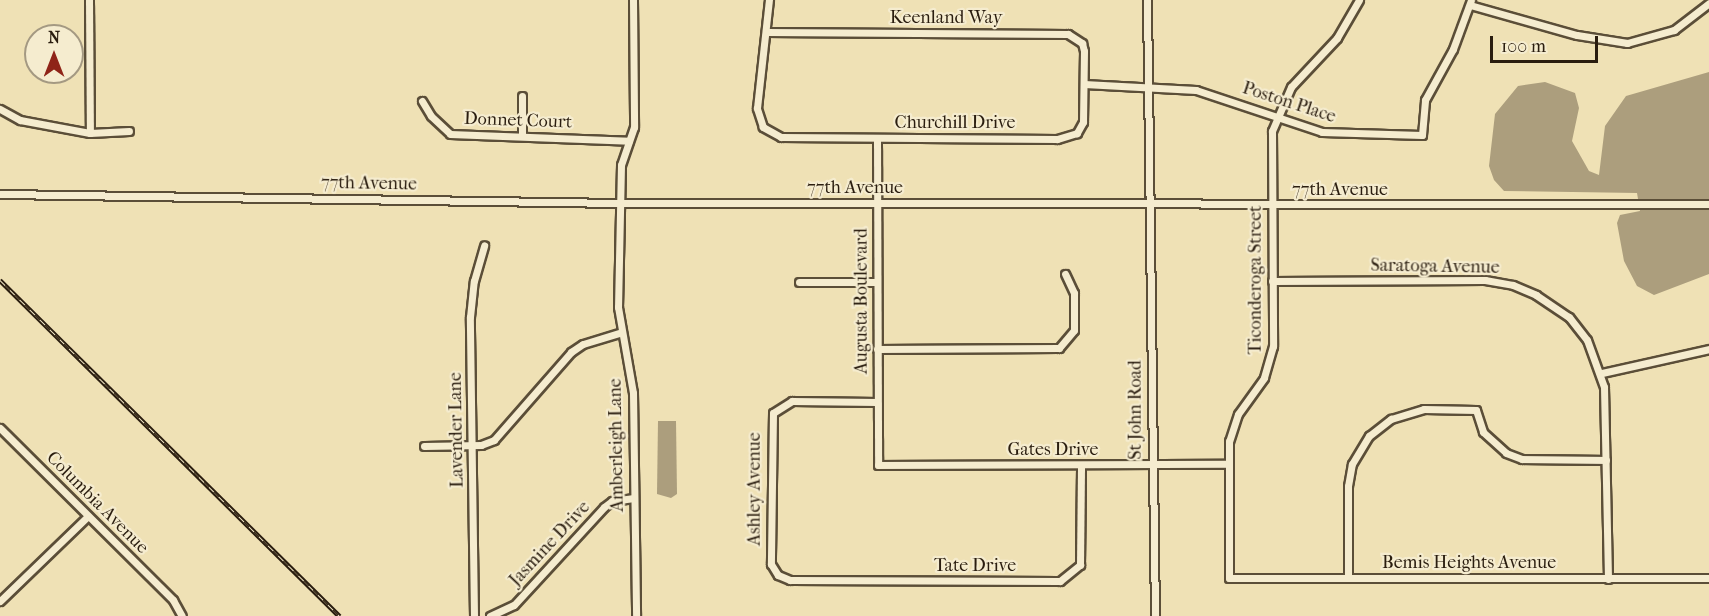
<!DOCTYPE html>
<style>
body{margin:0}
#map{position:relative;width:1709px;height:616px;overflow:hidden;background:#efe1b5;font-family:"IM FELL French Canon",serif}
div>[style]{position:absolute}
.water>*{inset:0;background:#ac9e7d}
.roads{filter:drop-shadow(2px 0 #5b4e38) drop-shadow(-2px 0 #5b4e38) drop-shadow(0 2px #5b4e38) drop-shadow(0 -2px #5b4e38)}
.minor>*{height:7px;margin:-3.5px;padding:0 3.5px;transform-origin:3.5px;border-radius:3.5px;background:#f5eccf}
.rail>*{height:4.5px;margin-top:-2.25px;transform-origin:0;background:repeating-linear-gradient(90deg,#f5eccf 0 7px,#2a1d0f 0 14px);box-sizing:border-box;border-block:2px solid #2a1d0f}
span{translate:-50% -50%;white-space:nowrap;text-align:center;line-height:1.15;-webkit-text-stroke:4.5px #f5eccf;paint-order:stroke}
.street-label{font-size:18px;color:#2a1d0f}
.north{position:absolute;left:24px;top:24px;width:60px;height:60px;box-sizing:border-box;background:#f5eccf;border:2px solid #a49982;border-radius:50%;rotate:0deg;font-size:16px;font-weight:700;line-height:24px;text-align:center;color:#2a1d0f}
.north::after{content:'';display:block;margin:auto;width:21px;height:27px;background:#8f2418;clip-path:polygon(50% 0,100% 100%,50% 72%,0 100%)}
.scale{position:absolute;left:1490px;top:36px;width:108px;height:27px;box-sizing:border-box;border:3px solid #2a1d0f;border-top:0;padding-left:8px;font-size:18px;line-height:21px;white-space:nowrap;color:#2a1d0f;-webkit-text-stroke:4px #f5eccf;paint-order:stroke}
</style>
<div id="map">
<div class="water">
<div style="clip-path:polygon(1709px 72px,1709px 274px,1654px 295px,1637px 286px,1624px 261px,1617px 223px,1620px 215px,1640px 211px,1637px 193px,1504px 191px,1494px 180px,1489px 166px,1495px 114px,1518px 86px,1545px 82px,1575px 93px,1579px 108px,1572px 141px,1589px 171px,1599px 175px,1605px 126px,1626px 96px)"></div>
<div style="clip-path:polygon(658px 421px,676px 421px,677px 494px,671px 498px,657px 494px)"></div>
</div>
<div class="roads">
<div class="minor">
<div style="left:89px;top:0;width:133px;rotate:89.6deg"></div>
<div style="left:633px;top:0;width:127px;rotate:89.5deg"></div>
<div style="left:634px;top:127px;width:40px;rotate:108.9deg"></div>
<div style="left:621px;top:165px;width:142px;rotate:91.2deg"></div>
<div style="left:618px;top:307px;width:87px;rotate:80.1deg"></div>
<div style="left:633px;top:393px;width:223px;rotate:89.2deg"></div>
<div style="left:1147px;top:0;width:616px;rotate:89.26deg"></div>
<div style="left:1359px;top:0;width:44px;rotate:120.1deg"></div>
<div style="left:1337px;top:38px;width:67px;rotate:133.2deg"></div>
<div style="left:1291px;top:87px;width:48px;rotate:113.4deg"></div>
<div style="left:1272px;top:131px;width:215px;rotate:89.7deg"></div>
<div style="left:1273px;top:346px;width:33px;rotate:106deg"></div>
<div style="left:1264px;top:378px;width:44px;rotate:125.8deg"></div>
<div style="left:1238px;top:414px;width:28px;rotate:108deg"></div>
<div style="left:1229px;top:441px;width:137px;rotate:90deg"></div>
<div style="left:1229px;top:578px;width:480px"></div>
<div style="left:1470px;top:5px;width:111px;rotate:15.7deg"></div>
<div style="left:1577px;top:35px;width:51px;rotate:9.1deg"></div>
<div style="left:1627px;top:43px;width:49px;rotate:-15.5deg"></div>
<div style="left:1674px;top:30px;width:44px;rotate:-37.6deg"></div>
<div style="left:766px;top:32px;width:302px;rotate:0.4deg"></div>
<div style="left:1068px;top:34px;width:17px;rotate:33deg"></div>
<div style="left:1082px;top:43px;width:8px;rotate:76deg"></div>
<div style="left:1084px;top:51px;width:71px;rotate:90.8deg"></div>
<div style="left:1083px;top:122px;width:13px;rotate:119deg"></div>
<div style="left:1077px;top:133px;width:21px;rotate:163deg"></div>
<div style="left:1057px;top:139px;width:276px;rotate:-179.6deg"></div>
<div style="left:781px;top:137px;width:21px;rotate:-151deg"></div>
<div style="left:763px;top:127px;width:20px;rotate:-108deg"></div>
<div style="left:757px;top:108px;width:109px;rotate:-83.7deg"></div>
<div style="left:1084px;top:84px;width:112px;rotate:3.1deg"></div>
<div style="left:1196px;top:90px;width:133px;rotate:18.4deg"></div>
<div style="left:1322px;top:132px;width:100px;rotate:1.7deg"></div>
<div style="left:1422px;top:135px;width:35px;rotate:-85deg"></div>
<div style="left:1425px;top:100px;width:58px;rotate:-61.2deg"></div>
<div style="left:1453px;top:49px;width:52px;rotate:-69.8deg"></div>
<div style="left:422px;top:101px;width:17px;rotate:59deg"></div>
<div style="left:431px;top:116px;width:26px;rotate:43deg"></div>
<div style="left:450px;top:134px;width:179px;rotate:2.2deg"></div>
<div style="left:0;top:109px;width:23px;rotate:29deg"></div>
<div style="left:20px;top:120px;width:71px;rotate:10.5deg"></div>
<div style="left:90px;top:133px;width:39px;rotate:-3deg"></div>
<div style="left:522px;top:136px;width:40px;rotate:-90deg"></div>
<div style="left:877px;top:138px;width:327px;rotate:89.8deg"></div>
<div style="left:878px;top:465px;width:350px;rotate:-0.2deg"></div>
<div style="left:0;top:194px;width:620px;rotate:0.83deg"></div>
<div style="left:620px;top:203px;width:1089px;rotate:0.05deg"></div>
<div style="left:1272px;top:281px;width:213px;rotate:-0.3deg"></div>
<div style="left:1485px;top:280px;width:28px;rotate:10deg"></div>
<div style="left:1513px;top:285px;width:25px;rotate:23deg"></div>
<div style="left:1536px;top:295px;width:40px;rotate:34deg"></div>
<div style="left:1569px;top:317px;width:29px;rotate:52deg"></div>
<div style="left:1587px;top:340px;width:50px;rotate:70.1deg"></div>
<div style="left:1604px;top:387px;width:192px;rotate:88.8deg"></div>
<div style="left:799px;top:282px;width:77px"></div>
<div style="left:877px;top:349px;width:182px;rotate:-0.3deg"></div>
<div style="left:1059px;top:348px;width:23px;rotate:-50deg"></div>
<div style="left:1074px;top:330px;width:37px;rotate:-90deg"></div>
<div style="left:1074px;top:293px;width:21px;rotate:-115deg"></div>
<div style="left:1602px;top:373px;width:110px;rotate:-12.6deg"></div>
<div style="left:877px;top:402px;width:85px;rotate:-179.3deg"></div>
<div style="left:792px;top:401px;width:22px;rotate:148deg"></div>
<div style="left:773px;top:413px;width:151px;rotate:90.8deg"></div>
<div style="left:771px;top:564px;width:13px;rotate:58deg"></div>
<div style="left:778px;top:575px;width:13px;rotate:23deg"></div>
<div style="left:790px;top:580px;width:270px;rotate:0.2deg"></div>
<div style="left:1060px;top:581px;width:26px;rotate:-39deg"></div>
<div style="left:1080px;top:565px;width:100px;rotate:-89.4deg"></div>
<div style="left:0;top:428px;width:244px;rotate:44.8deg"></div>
<div style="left:173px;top:600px;width:18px;rotate:61deg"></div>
<div style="left:424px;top:446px;width:57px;rotate:-1deg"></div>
<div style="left:481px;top:445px;width:14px;rotate:-21deg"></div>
<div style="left:494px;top:440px;width:117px;rotate:-48.8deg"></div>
<div style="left:571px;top:352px;width:14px;rotate:-34deg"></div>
<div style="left:583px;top:344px;width:39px;rotate:-17deg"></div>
<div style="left:1348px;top:578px;width:92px;rotate:-90deg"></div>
<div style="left:1348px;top:486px;width:22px;rotate:-80deg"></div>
<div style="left:1352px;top:464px;width:33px;rotate:-59deg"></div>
<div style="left:1369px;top:436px;width:28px;rotate:-38deg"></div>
<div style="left:1391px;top:419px;width:34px;rotate:-17deg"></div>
<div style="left:1424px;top:409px;width:52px;rotate:1.1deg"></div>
<div style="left:1476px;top:410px;width:23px;rotate:72deg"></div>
<div style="left:1483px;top:432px;width:31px;rotate:42deg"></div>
<div style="left:1506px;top:453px;width:17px;rotate:21deg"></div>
<div style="left:1522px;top:459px;width:84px;rotate:0.7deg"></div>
<div style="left:0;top:601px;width:122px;rotate:-44deg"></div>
<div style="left:474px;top:616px;width:299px;rotate:-90.8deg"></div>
<div style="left:470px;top:317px;width:36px;rotate:-84deg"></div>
<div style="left:474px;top:281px;width:37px;rotate:-74deg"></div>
<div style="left:490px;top:616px;width:26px;rotate:-25deg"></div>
<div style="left:514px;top:605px;width:133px;rotate:-47.4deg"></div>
<div style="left:604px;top:507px;width:10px;rotate:-37deg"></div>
<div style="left:612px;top:501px;width:22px;rotate:-8deg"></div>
</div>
</div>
<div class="rail">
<div style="left:0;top:280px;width:478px;rotate:44.7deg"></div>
</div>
<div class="street-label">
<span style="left:946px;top:18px">Keenland Way</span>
<span style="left:1289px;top:103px;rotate:18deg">Poston Place</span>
<span style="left:518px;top:121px;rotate:2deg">Donnet Court</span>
<span style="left:955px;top:123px">Churchill Drive</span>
<span style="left:369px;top:184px;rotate:1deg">77th Avenue</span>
<span style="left:855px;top:188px">77th Avenue</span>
<span style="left:1340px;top:190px">77th Avenue</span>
<span style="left:1435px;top:267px;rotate:1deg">Saratoga Avenue</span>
<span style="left:1256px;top:280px;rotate:-90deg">Ticonderoga Street</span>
<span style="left:862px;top:301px;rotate:-90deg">Augusta Boulevard</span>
<span style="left:1136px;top:410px;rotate:-90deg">St John Road</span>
<span style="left:457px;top:430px;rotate:-91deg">Lavender Lane</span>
<span style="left:617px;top:445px;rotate:-91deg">Amberleigh Lane</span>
<span style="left:1053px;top:450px">Gates Drive</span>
<span style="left:755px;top:489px;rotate:-90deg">Ashley Avenue</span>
<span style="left:97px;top:503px;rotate:45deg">Columbia Avenue</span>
<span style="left:550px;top:544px;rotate:-47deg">Jasmine Drive</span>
<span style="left:1469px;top:563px">Bemis Heights Avenue</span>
<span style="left:975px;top:566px">Tate Drive</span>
</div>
<div class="north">N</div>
<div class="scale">100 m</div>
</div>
